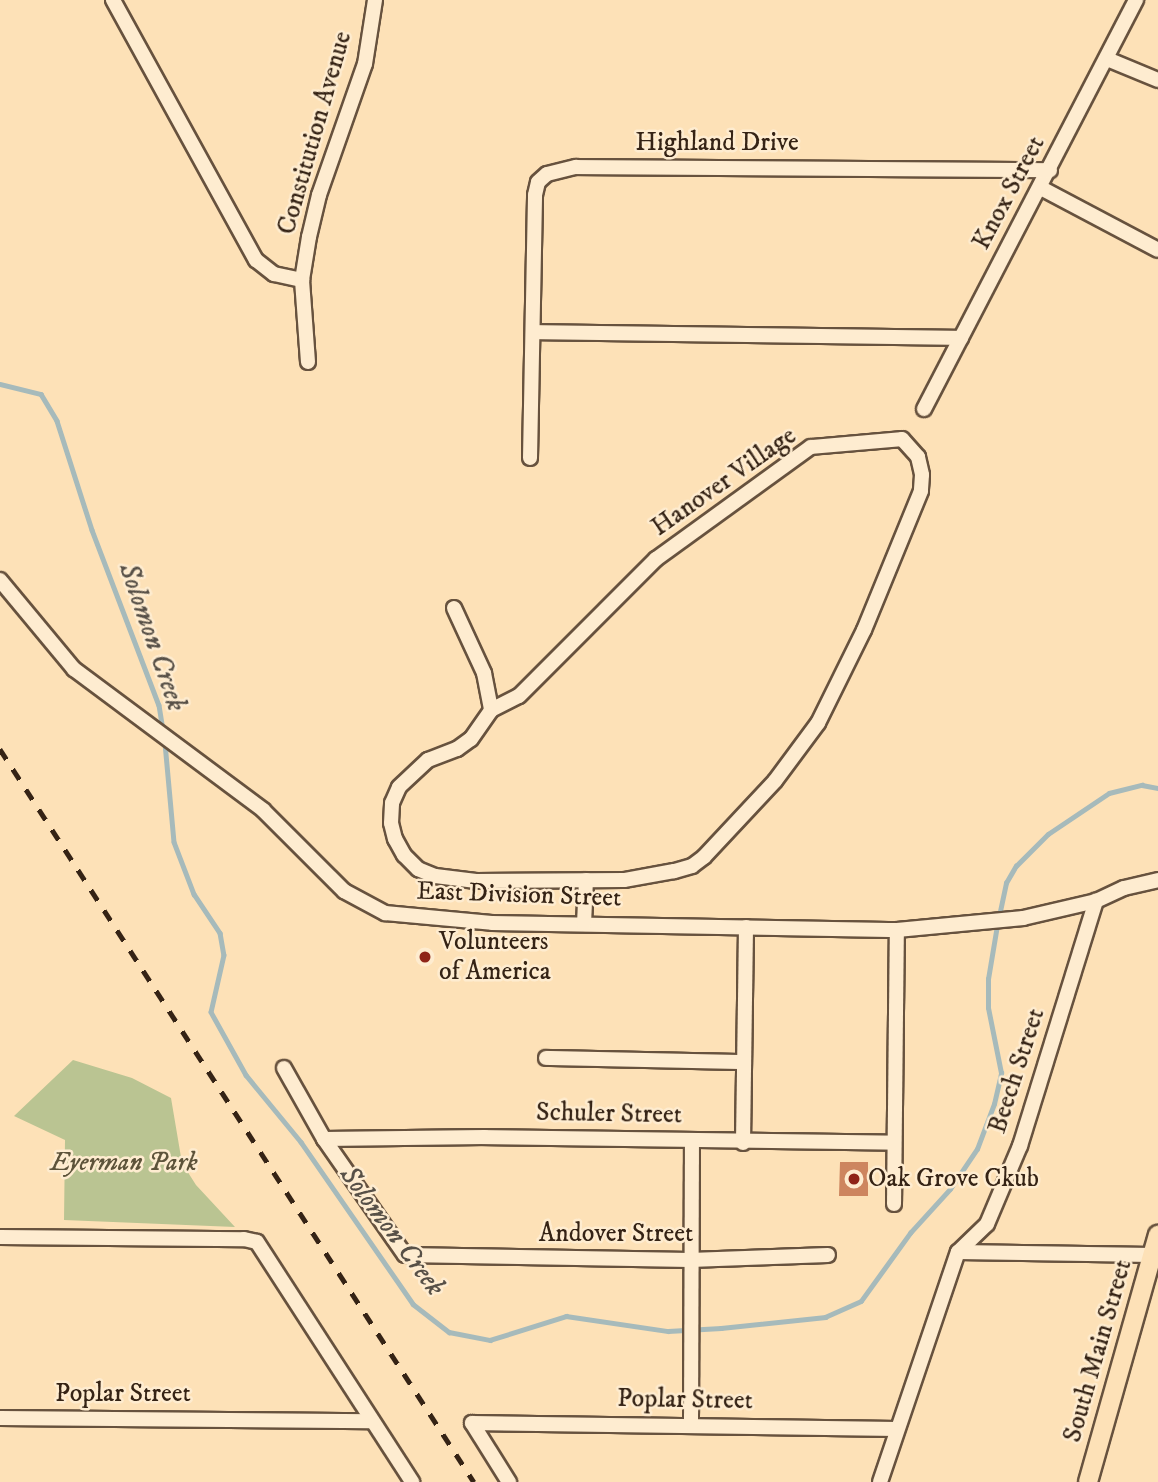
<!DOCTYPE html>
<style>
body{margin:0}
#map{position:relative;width:1158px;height:1482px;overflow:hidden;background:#fde1b7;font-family:"IM FELL DW Pica",serif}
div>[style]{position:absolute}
.green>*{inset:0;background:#bac492}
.stream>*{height:4.5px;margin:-2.25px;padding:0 2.25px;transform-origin:2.25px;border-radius:2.25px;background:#a6babb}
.building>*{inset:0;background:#cd855f}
.roads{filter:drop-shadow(2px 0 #67523e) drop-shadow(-2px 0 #67523e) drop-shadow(0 2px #67523e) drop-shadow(0 -2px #67523e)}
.minor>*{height:14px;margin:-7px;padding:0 7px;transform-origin:7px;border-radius:7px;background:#feecd0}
.major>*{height:18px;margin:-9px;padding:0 9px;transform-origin:9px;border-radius:9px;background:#fde1b7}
.rail>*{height:4.5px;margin-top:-2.25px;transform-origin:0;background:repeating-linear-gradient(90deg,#352315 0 12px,transparent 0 24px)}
.dots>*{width:19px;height:19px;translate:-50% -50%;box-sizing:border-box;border:4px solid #feecd0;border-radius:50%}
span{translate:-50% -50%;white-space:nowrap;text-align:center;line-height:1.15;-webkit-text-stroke:5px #feecd0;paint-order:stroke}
.street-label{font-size:26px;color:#352315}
.poi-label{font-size:26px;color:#352315}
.left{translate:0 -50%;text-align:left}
.park-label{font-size:26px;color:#5d533a;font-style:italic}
.water-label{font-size:28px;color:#575047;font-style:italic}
</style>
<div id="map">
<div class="green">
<div style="clip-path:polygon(73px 1060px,132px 1078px,171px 1098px,182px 1163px,196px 1185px,235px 1227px,64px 1220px,65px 1140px,14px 1116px)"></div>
</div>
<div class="stream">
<div style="left:0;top:384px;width:42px;rotate:13.7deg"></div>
<div style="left:41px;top:394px;width:31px;rotate:59deg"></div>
<div style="left:57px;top:421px;width:114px;rotate:72.2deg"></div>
<div style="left:92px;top:530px;width:187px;rotate:69.1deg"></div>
<div style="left:159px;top:705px;width:26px;rotate:81deg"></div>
<div style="left:165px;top:743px;width:99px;rotate:84.8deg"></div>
<div style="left:174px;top:842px;width:56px;rotate:69deg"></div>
<div style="left:194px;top:894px;width:47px;rotate:56.3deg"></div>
<div style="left:220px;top:933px;width:22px;rotate:80deg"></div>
<div style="left:224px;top:955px;width:58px;rotate:102.8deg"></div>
<div style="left:211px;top:1012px;width:72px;rotate:60.9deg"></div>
<div style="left:246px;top:1075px;width:87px;rotate:50.6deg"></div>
<div style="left:301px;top:1142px;width:197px;rotate:55.3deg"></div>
<div style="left:413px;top:1304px;width:46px;rotate:37.9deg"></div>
<div style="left:449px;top:1332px;width:42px;rotate:11deg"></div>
<div style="left:490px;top:1340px;width:80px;rotate:-17.5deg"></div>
<div style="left:566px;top:1316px;width:103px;rotate:8.4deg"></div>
<div style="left:668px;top:1331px;width:53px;rotate:-3.2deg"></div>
<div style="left:721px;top:1328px;width:105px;rotate:-6deg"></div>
<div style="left:825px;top:1317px;width:39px;rotate:-24deg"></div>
<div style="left:861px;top:1301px;width:84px;rotate:-54.2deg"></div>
<div style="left:910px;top:1233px;width:59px;rotate:-47.7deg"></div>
<div style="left:950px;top:1189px;width:48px;rotate:-56deg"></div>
<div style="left:977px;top:1149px;width:48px;rotate:-69.3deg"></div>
<div style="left:994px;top:1104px;width:32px;rotate:-77deg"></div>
<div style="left:1001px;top:1073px;width:66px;rotate:-101.3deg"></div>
<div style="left:988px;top:1008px;width:29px;rotate:-90deg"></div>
<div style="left:988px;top:979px;width:55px;rotate:-80.5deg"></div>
<div style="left:999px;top:916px;width:34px;rotate:-78deg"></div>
<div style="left:1006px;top:883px;width:20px;rotate:-60deg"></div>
<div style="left:1016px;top:866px;width:45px;rotate:-45deg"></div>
<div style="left:1048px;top:834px;width:73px;rotate:-33.9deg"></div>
<div style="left:1109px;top:793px;width:34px;rotate:-14deg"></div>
<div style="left:1142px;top:785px;width:16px;rotate:11deg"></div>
</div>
<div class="building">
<div style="clip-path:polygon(840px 1162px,868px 1162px,868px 1196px,839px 1196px)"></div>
</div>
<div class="roads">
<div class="minor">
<div style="left:113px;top:0;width:297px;rotate:61.2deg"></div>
<div style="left:256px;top:260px;width:23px;rotate:38deg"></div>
<div style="left:274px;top:274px;width:29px;rotate:12deg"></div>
<div style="left:1107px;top:59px;width:55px;rotate:22.4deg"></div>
<div style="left:1041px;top:188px;width:132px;rotate:27.9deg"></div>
<div style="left:533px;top:332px;width:428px;rotate:0.8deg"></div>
<div style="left:308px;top:362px;width:82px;rotate:-94.2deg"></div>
<div style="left:302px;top:280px;width:44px;rotate:-80.8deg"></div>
<div style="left:309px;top:237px;width:43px;rotate:-76.6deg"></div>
<div style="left:319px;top:195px;width:139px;rotate:-70.7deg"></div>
<div style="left:365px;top:64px;width:65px;rotate:-81.1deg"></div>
<div style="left:924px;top:409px;width:461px;rotate:-62.6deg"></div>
<div style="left:902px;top:439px;width:24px;rotate:48deg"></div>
<div style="left:918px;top:457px;width:18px;rotate:77deg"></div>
<div style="left:922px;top:475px;width:16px;rotate:94deg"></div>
<div style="left:921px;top:491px;width:150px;rotate:112.3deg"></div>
<div style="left:864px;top:630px;width:104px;rotate:116.3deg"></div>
<div style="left:818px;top:723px;width:72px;rotate:126.6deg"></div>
<div style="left:775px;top:781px;width:104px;rotate:133.1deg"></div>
<div style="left:704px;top:857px;width:15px;rotate:143deg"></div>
<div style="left:692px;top:866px;width:19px;rotate:164deg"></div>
<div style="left:674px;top:871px;width:51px;rotate:169.8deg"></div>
<div style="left:624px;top:880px;width:148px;rotate:179.6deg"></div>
<div style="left:476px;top:881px;width:41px;rotate:-173deg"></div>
<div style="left:435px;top:876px;width:18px;rotate:-158deg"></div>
<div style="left:418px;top:869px;width:20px;rotate:-135deg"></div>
<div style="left:404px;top:855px;width:18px;rotate:-119deg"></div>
<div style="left:395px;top:839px;width:16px;rotate:-104deg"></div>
<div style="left:391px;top:823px;width:20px;rotate:-87deg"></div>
<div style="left:392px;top:803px;width:17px;rotate:-66deg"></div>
<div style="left:399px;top:787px;width:40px;rotate:-43deg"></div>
<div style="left:428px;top:760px;width:31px;rotate:-21deg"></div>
<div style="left:457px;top:749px;width:17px;rotate:-36deg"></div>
<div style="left:471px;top:739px;width:35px;rotate:-55deg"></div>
<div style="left:491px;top:710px;width:31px;rotate:-27deg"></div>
<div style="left:519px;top:696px;width:194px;rotate:-45deg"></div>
<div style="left:656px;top:559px;width:191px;rotate:-35.9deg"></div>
<div style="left:811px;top:447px;width:91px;rotate:-5deg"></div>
<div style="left:530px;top:458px;width:263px;rotate:-88.9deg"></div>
<div style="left:535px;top:195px;width:13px;rotate:-77deg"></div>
<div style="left:538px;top:182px;width:12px;rotate:-42deg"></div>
<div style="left:547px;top:174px;width:30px;rotate:-14deg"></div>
<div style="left:576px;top:167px;width:474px;rotate:0.4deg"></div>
<div style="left:0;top:580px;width:116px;rotate:50.3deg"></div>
<div style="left:74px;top:669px;width:236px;rotate:36.7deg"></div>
<div style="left:263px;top:810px;width:115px;rotate:45deg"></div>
<div style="left:344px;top:891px;width:47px;rotate:28.2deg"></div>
<div style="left:385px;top:913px;width:107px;rotate:5.3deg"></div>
<div style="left:492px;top:923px;width:405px;rotate:1deg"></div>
<div style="left:897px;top:930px;width:127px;rotate:-5.4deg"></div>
<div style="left:1023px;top:918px;width:75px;rotate:-13.1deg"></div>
<div style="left:1096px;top:901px;width:31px;rotate:-25deg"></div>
<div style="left:1124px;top:888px;width:35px;rotate:-13deg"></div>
<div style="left:454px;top:608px;width:72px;rotate:65.2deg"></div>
<div style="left:484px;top:673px;width:38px;rotate:79deg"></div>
<div style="left:584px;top:924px;width:44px;rotate:-87.4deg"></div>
<div style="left:546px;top:1058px;width:198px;rotate:1.2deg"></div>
<div style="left:284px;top:1068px;width:81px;rotate:60.6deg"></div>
<div style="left:324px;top:1139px;width:141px;rotate:55.1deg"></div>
<div style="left:405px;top:1255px;width:285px;rotate:1deg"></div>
<div style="left:690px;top:1260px;width:138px;rotate:-2.1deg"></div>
<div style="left:324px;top:1139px;width:161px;rotate:-0.7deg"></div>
<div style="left:485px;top:1137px;width:408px;rotate:0.8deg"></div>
<div style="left:743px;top:1143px;width:216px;rotate:-89.2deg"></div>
<div style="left:894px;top:1204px;width:274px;rotate:-89.4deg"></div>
<div style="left:0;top:1237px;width:244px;rotate:0.5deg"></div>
<div style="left:244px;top:1239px;width:13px;rotate:13deg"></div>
<div style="left:257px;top:1242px;width:286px;rotate:57.1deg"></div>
<div style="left:958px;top:1252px;width:194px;rotate:0.9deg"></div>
<div style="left:0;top:1418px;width:372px;rotate:0.5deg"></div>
<div style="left:472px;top:1423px;width:425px;rotate:0.8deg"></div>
<div style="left:472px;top:1423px;width:70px;rotate:57.9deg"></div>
<div style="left:691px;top:1424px;width:284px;rotate:-89.8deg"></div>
<div style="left:880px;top:1482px;width:243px;rotate:-71.3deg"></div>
<div style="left:958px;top:1252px;width:40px;rotate:-44deg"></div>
<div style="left:987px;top:1224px;width:85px;rotate:-67.1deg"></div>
<div style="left:1020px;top:1146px;width:257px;rotate:-72.8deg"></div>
</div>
<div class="major">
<div style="left:1088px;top:1482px;width:257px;rotate:-74.2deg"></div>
</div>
</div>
<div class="rail">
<div style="left:0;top:749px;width:873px;rotate:57.11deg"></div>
</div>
<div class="dots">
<div style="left:425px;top:957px;background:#8f2418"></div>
<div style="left:854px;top:1179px;background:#8f2418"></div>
</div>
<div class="street-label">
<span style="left:315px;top:133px;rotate:-74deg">Constitution Avenue</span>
<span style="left:717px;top:143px">Highland Drive</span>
<span style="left:1009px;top:193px;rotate:-62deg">Knox Street</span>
<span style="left:724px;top:482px;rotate:-35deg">Hanover Village</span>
<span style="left:519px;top:895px;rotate:2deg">East Division Street</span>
<span style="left:1017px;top:1071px;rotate:-72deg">Beech Street</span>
<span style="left:609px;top:1114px;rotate:1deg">Schuler Street</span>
<span style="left:616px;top:1234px">Andover Street</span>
<span style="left:1098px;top:1351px;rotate:-74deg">South Main Street</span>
<span style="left:123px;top:1394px">Poplar Street</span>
<span style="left:685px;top:1400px;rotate:1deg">Poplar Street</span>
</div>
<div class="poi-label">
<span class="left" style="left:439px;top:957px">Volunteers<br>of America</span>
<span class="left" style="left:868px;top:1179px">Oak Grove Ckub</span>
</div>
<div class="park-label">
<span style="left:124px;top:1163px">Eyerman Park</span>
</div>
<div class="water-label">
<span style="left:152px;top:637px;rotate:71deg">Solomon Creek</span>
<span style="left:392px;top:1231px;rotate:53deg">Solomon Creek</span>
</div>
</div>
